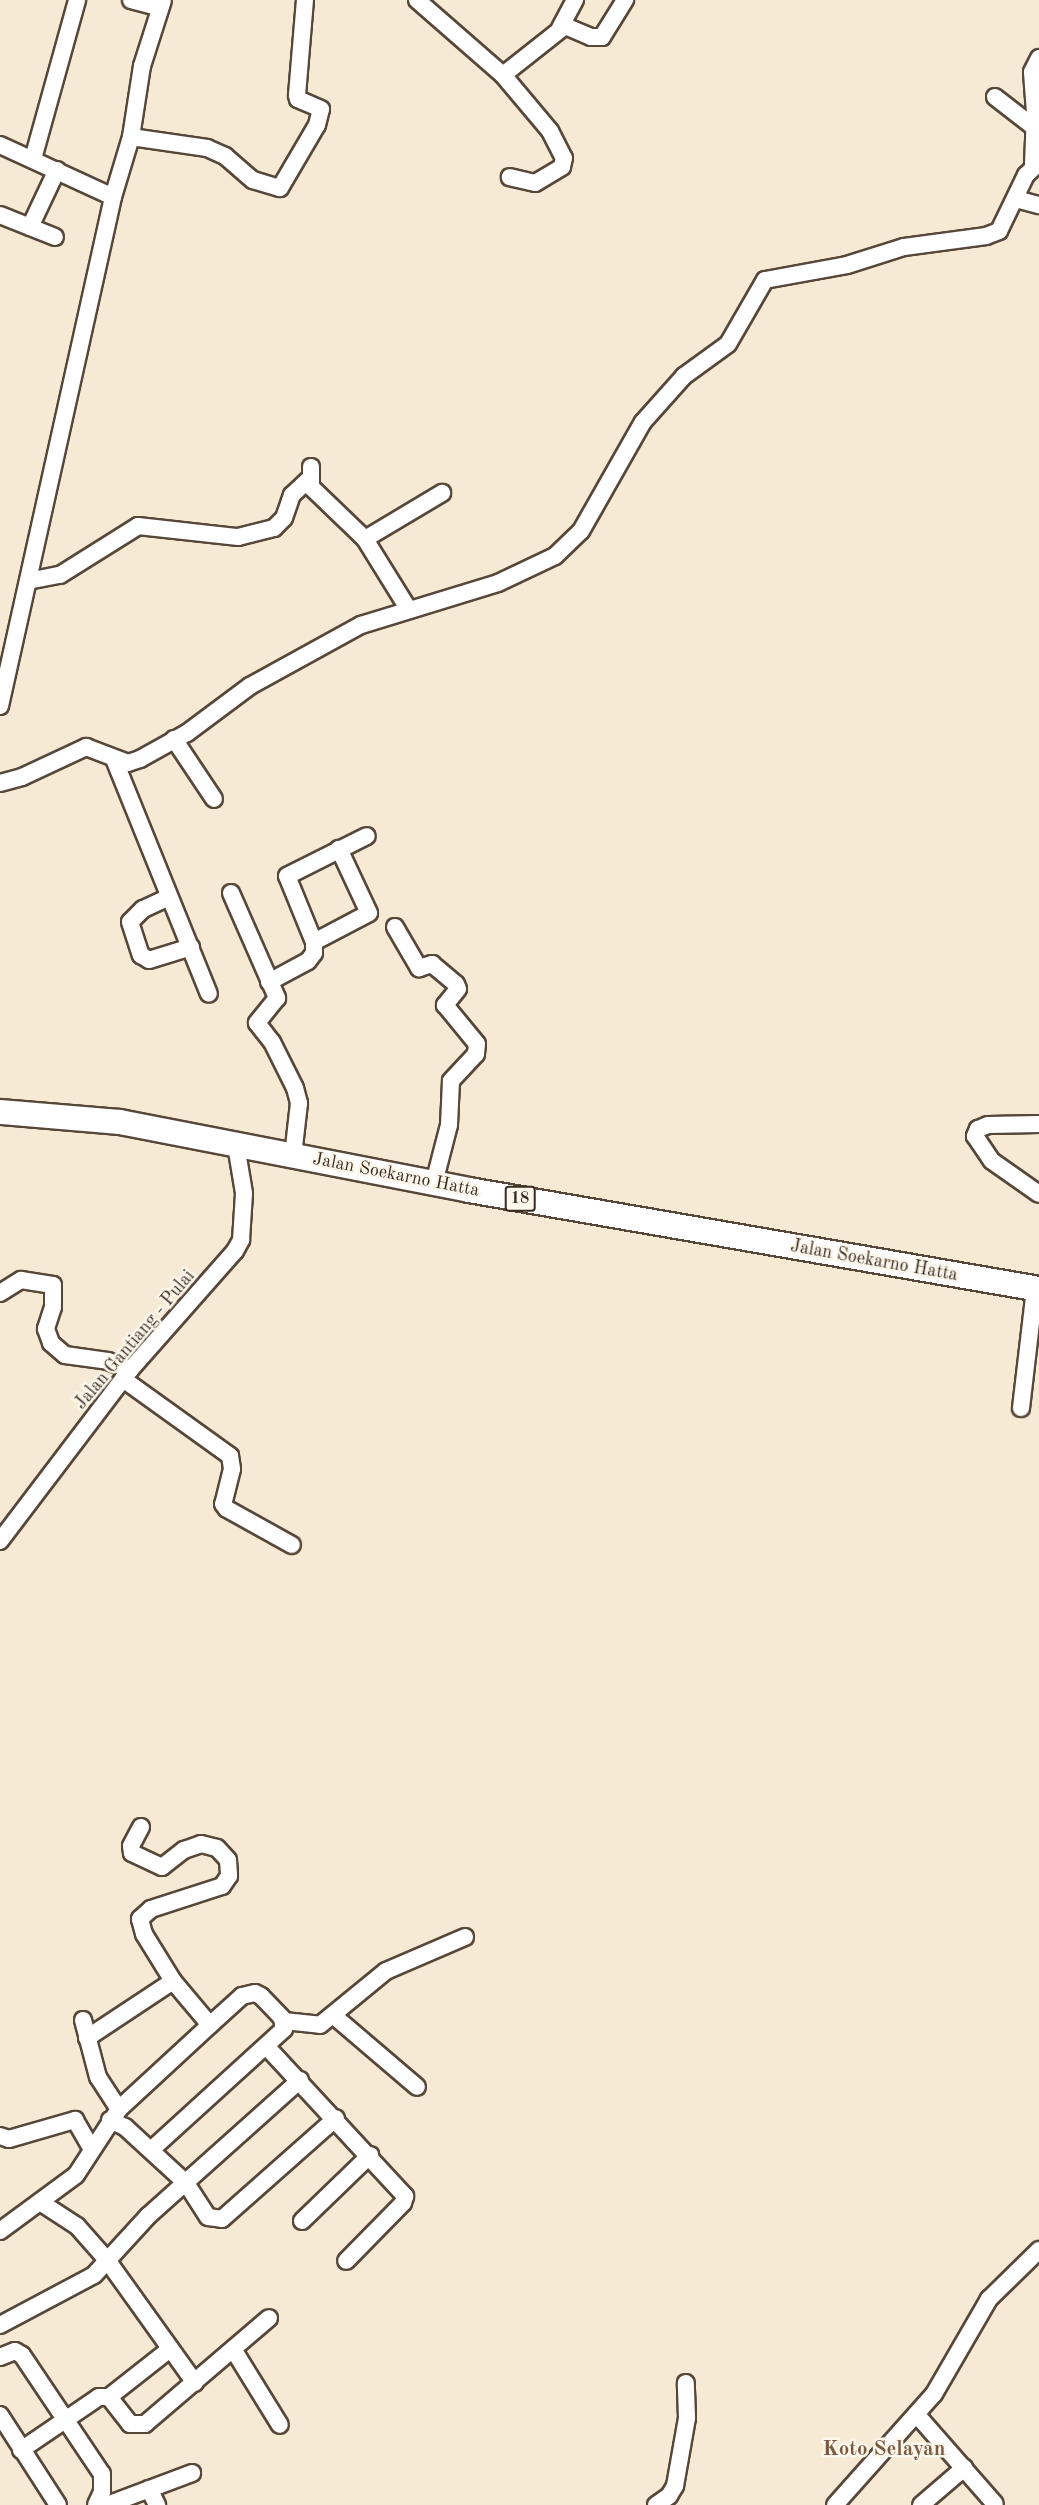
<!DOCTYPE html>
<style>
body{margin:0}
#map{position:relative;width:1039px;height:2505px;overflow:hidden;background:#f6ead5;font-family:"Old Standard TT",serif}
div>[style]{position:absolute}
.roads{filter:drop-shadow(2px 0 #574739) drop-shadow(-2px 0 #574739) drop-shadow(0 2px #574739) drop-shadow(0 -2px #574739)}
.minor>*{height:16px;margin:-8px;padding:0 8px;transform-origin:8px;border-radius:8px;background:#fff}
.highway>*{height:24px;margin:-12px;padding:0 12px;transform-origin:12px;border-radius:12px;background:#fff}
span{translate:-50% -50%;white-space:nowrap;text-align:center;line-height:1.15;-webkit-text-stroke:5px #fbf7ec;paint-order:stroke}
.shield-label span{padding:2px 4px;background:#fbf7ec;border:2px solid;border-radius:4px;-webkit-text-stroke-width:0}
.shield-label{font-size:16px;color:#3b2a1e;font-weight:700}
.street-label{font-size:18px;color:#3b2a1e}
.quarter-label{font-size:21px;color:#7b593f;font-weight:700}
</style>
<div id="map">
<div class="roads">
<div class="minor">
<div style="left:131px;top:0;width:30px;rotate:15deg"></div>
<div style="left:417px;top:0;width:114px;rotate:41.1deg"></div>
<div style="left:503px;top:75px;width:79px;rotate:-38.3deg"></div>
<div style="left:565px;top:26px;width:28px;rotate:23deg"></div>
<div style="left:591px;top:37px;width:11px"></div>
<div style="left:602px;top:37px;width:44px;rotate:-58.1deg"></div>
<div style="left:560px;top:28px;width:32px;rotate:-62deg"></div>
<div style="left:503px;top:75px;width:73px;rotate:50deg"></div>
<div style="left:550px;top:131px;width:30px;rotate:63deg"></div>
<div style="left:564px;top:158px;width:9px;rotate:103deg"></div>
<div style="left:562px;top:167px;width:31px;rotate:149deg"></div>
<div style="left:535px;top:183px;width:26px;rotate:-167deg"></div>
<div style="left:995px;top:97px;width:51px;rotate:37.8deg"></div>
<div style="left:131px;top:137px;width:77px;rotate:8.2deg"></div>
<div style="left:207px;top:148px;width:20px;rotate:24deg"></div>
<div style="left:225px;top:156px;width:37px;rotate:41deg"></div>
<div style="left:253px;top:180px;width:28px;rotate:17deg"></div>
<div style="left:280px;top:188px;width:73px;rotate:-59.6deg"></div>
<div style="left:317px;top:125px;width:16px;rotate:-76deg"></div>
<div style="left:321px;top:109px;width:25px;rotate:-157deg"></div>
<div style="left:298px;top:99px;width:4px;rotate:-104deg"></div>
<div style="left:297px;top:95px;width:95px;rotate:-85.2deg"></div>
<div style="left:0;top:145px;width:124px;rotate:24.7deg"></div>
<div style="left:33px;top:159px;width:165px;rotate:-74.5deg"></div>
<div style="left:1033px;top:165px;width:52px;rotate:-87.8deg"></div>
<div style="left:1035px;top:113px;width:41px;rotate:-94.2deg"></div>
<div style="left:1032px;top:72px;width:16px;rotate:-63deg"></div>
<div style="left:1016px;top:199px;width:24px;rotate:15deg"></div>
<div style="left:0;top:215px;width:59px;rotate:21.8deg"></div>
<div style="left:30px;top:227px;width:63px;rotate:-64.7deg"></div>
<div style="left:311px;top:467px;width:20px;rotate:90deg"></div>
<div style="left:311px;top:487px;width:75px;rotate:43.9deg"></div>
<div style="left:28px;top:581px;width:33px;rotate:-11deg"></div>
<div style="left:60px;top:575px;width:92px;rotate:-32.1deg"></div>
<div style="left:138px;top:526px;width:101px;rotate:6.3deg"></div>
<div style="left:238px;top:537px;width:37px;rotate:-14deg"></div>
<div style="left:274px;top:528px;width:14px;rotate:-45deg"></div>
<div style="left:284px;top:518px;width:24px;rotate:-71deg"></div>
<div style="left:292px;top:495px;width:23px;rotate:-43deg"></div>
<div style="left:409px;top:610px;width:84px;rotate:-121.8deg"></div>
<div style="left:365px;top:539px;width:90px;rotate:-30.9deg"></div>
<div style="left:0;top:706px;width:521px;rotate:-77.48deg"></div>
<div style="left:113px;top:197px;width:63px;rotate:-73.3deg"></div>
<div style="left:131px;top:137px;width:72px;rotate:-81.2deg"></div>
<div style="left:142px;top:66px;width:69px;rotate:-72.3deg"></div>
<div style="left:174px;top:739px;width:72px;rotate:56.3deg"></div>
<div style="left:114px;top:759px;width:253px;rotate:68deg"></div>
<div style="left:0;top:783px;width:23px;rotate:-15deg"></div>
<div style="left:22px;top:777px;width:71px;rotate:-25.1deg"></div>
<div style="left:86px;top:747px;width:45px;rotate:20.9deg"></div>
<div style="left:128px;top:763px;width:13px;rotate:-18deg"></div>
<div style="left:140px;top:759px;width:54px;rotate:-29deg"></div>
<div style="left:187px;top:733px;width:79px;rotate:-36.7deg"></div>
<div style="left:250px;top:686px;width:127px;rotate:-28.8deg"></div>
<div style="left:361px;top:625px;width:143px;rotate:-17deg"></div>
<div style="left:498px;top:583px;width:63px;rotate:-25.3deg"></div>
<div style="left:555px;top:556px;width:36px;rotate:-44deg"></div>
<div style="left:581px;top:531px;width:125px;rotate:-60.4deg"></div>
<div style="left:643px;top:422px;width:62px;rotate:-48.3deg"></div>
<div style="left:684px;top:376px;width:54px;rotate:-36deg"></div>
<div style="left:728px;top:344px;width:74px;rotate:-60deg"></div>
<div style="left:765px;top:280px;width:83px;rotate:-10.4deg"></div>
<div style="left:847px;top:265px;width:60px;rotate:-17.5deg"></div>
<div style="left:904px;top:247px;width:83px;rotate:-7.6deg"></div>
<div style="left:986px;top:236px;width:14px;rotate:-21deg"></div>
<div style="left:999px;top:231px;width:62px;rotate:-64.3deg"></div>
<div style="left:1026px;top:175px;width:18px;rotate:-43deg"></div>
<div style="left:231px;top:893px;width:115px;rotate:66.3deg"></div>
<div style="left:277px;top:998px;width:32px;rotate:129deg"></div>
<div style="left:257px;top:1023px;width:24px;rotate:52deg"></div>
<div style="left:272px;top:1042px;width:51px;rotate:63.4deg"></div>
<div style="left:295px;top:1088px;width:16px;rotate:75deg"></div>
<div style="left:299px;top:1103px;width:53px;rotate:96.5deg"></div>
<div style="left:167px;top:898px;width:26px;rotate:155deg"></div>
<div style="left:143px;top:909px;width:18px;rotate:135deg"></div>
<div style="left:130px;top:922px;width:35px;rotate:72deg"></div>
<div style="left:141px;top:955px;width:9px;rotate:32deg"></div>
<div style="left:149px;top:960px;width:44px;rotate:-17.2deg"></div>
<div style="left:395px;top:927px;width:48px;rotate:59.7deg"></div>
<div style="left:419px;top:968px;width:14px;rotate:-17deg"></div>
<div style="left:432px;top:964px;width:31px;rotate:40deg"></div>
<div style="left:456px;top:984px;width:5px;rotate:68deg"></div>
<div style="left:458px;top:989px;width:21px;rotate:129deg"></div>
<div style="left:445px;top:1005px;width:50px;rotate:50.6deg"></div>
<div style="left:477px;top:1044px;width:10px;rotate:96deg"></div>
<div style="left:476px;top:1054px;width:37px;rotate:133deg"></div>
<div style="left:451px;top:1081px;width:44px;rotate:92.6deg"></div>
<div style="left:449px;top:1125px;width:60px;rotate:104.5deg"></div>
<div style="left:314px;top:942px;width:62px;rotate:-27.8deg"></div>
<div style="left:369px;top:913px;width:71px;rotate:-115.1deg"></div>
<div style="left:269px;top:982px;width:44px;rotate:-28.3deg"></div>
<div style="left:308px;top:961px;width:10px;rotate:-53deg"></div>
<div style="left:314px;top:953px;width:11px;rotate:-90deg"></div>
<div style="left:314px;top:942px;width:71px;rotate:-112.2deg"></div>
<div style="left:287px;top:876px;width:89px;rotate:-26.6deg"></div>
<div style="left:1039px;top:1124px;width:51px;rotate:178.9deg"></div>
<div style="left:988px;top:1125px;width:11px;rotate:158deg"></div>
<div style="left:978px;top:1129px;width:8px;rotate:113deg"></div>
<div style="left:975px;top:1136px;width:30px;rotate:56deg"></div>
<div style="left:992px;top:1161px;width:57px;rotate:35.1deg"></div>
<div style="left:0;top:1293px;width:25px;rotate:-32deg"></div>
<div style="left:21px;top:1280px;width:32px;rotate:9deg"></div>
<div style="left:53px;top:1285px;width:22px;rotate:90deg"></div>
<div style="left:53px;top:1307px;width:23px;rotate:108deg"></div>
<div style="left:46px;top:1329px;width:15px;rotate:70deg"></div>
<div style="left:51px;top:1343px;width:18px;rotate:41deg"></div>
<div style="left:65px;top:1355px;width:43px;rotate:7.9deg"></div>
<div style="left:108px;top:1361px;width:24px;rotate:22deg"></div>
<div style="left:123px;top:1379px;width:132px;rotate:35.7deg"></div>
<div style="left:230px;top:1456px;width:13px;rotate:81deg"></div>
<div style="left:232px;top:1469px;width:36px;rotate:104deg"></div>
<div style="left:223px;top:1504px;width:6px;rotate:51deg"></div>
<div style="left:227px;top:1509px;width:74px;rotate:29deg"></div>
<div style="left:1021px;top:1408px;width:120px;rotate:-83.3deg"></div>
<div style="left:0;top:1541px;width:215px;rotate:-52.8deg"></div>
<div style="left:130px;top:1370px;width:159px;rotate:-48.6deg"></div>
<div style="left:235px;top:1251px;width:13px;rotate:-61deg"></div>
<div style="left:241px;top:1240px;width:47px;rotate:-86.3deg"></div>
<div style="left:244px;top:1193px;width:49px;rotate:-99.5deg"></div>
<div style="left:141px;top:1827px;width:21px;rotate:118deg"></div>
<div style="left:131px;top:1846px;width:7px;rotate:82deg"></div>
<div style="left:132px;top:1853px;width:33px;rotate:25deg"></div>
<div style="left:162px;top:1867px;width:28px;rotate:-38deg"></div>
<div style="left:184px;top:1850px;width:18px;rotate:-19deg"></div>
<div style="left:201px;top:1844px;width:16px;rotate:14deg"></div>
<div style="left:217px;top:1848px;width:16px;rotate:47deg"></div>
<div style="left:228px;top:1860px;width:16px;rotate:86deg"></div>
<div style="left:229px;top:1876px;width:12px;rotate:125deg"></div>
<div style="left:222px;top:1886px;width:75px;rotate:162.1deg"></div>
<div style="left:151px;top:1909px;width:15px;rotate:138deg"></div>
<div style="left:140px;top:1919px;width:16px;rotate:75deg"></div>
<div style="left:144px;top:1934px;width:55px;rotate:58.3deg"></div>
<div style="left:173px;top:1981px;width:57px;rotate:49.9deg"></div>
<div style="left:334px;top:2016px;width:109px;rotate:40.5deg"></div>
<div style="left:83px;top:2020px;width:59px;rotate:75.3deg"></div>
<div style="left:98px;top:2077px;width:38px;rotate:57deg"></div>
<div style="left:284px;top:2021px;width:36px;rotate:6deg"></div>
<div style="left:320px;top:2025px;width:85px;rotate:-39.3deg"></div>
<div style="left:386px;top:1971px;width:86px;rotate:-23.3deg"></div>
<div style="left:87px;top:2038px;width:103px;rotate:-33.5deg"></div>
<div style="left:266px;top:2046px;width:205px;rotate:47.2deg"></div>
<div style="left:405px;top:2196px;width:7px;rotate:106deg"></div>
<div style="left:403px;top:2203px;width:81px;rotate:134.5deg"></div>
<div style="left:110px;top:2120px;width:17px;rotate:25deg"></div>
<div style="left:125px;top:2127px;width:83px;rotate:42.6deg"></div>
<div style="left:186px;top:2183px;width:40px;rotate:57.1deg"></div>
<div style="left:208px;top:2217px;width:14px;rotate:8deg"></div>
<div style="left:222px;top:2219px;width:152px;rotate:-41.5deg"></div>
<div style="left:0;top:2136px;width:9px;rotate:18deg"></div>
<div style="left:9px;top:2139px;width:69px;rotate:-16.1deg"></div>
<div style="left:75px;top:2120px;width:34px;rotate:60deg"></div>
<div style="left:40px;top:2202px;width:44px;rotate:33deg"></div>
<div style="left:77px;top:2226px;width:45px;rotate:48.6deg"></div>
<div style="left:107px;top:2260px;width:151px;rotate:54.4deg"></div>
<div style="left:302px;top:2221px;width:95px;rotate:-44.1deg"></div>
<div style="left:0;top:2231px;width:94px;rotate:-36.4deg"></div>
<div style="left:76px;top:2175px;width:79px;rotate:-56.9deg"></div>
<div style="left:119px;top:2109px;width:124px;rotate:-42.7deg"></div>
<div style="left:210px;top:2025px;width:43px;rotate:-42.2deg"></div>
<div style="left:242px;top:1996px;width:13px;rotate:-13deg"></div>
<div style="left:255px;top:1993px;width:7px;rotate:27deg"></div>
<div style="left:261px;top:1996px;width:30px;rotate:46deg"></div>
<div style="left:282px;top:2018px;width:11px;rotate:80deg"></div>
<div style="left:284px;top:2029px;width:180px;rotate:137.7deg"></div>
<div style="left:0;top:2325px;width:106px;rotate:-28deg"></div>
<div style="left:94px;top:2275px;width:80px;rotate:-47.5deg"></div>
<div style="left:148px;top:2216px;width:204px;rotate:-41.8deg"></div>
<div style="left:233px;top:2349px;width:89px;rotate:58.3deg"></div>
<div style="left:0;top:2357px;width:16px;rotate:-22deg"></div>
<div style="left:15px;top:2351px;width:8px;rotate:30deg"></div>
<div style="left:22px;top:2355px;width:143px;rotate:56.1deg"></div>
<div style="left:102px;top:2474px;width:18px;rotate:90deg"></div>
<div style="left:102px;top:2492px;width:14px;rotate:115deg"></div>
<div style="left:109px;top:2397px;width:78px;rotate:-38.2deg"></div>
<div style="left:0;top:2415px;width:107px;rotate:57.2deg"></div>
<div style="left:917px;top:2415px;width:118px;rotate:48.8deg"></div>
<div style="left:21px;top:2450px;width:94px;rotate:-34.2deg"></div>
<div style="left:99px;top:2397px;width:10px"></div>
<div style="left:109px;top:2397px;width:34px;rotate:52deg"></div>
<div style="left:130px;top:2424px;width:15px"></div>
<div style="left:145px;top:2424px;width:163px;rotate:-40.5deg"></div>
<div style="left:149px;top:2489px;width:18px;rotate:63deg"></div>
<div style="left:107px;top:2505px;width:91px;rotate:-20.6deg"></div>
<div style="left:656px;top:2505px;width:16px;rotate:-35deg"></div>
<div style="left:669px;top:2496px;width:12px;rotate:-59deg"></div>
<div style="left:675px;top:2486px;width:69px;rotate:-80deg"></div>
<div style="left:687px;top:2418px;width:35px;rotate:-92deg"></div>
<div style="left:835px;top:2505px;width:149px;rotate:-48.3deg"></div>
<div style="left:934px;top:2394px;width:110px;rotate:-59.9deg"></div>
<div style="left:989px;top:2299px;width:70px;rotate:-44.4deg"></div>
<div style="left:921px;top:2505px;width:57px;rotate:-40.7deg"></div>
</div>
<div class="highway">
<div style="left:0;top:1112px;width:120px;rotate:4.8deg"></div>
<div style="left:120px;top:1122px;width:356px;rotate:11deg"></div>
<div style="left:469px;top:1190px;width:579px;rotate:9.85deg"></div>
</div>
</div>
<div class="shield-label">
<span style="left:520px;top:1199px">18</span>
</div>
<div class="street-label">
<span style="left:396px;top:1175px;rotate:11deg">Jalan Soekarno Hatta</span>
<span style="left:874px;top:1261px;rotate:10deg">Jalan Soekarno Hatta</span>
<span style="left:135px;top:1340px;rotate:-50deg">Jalan Gantiang - Pulai</span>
</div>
<div class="quarter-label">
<span style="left:884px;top:2450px">Koto Selayan</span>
</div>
</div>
